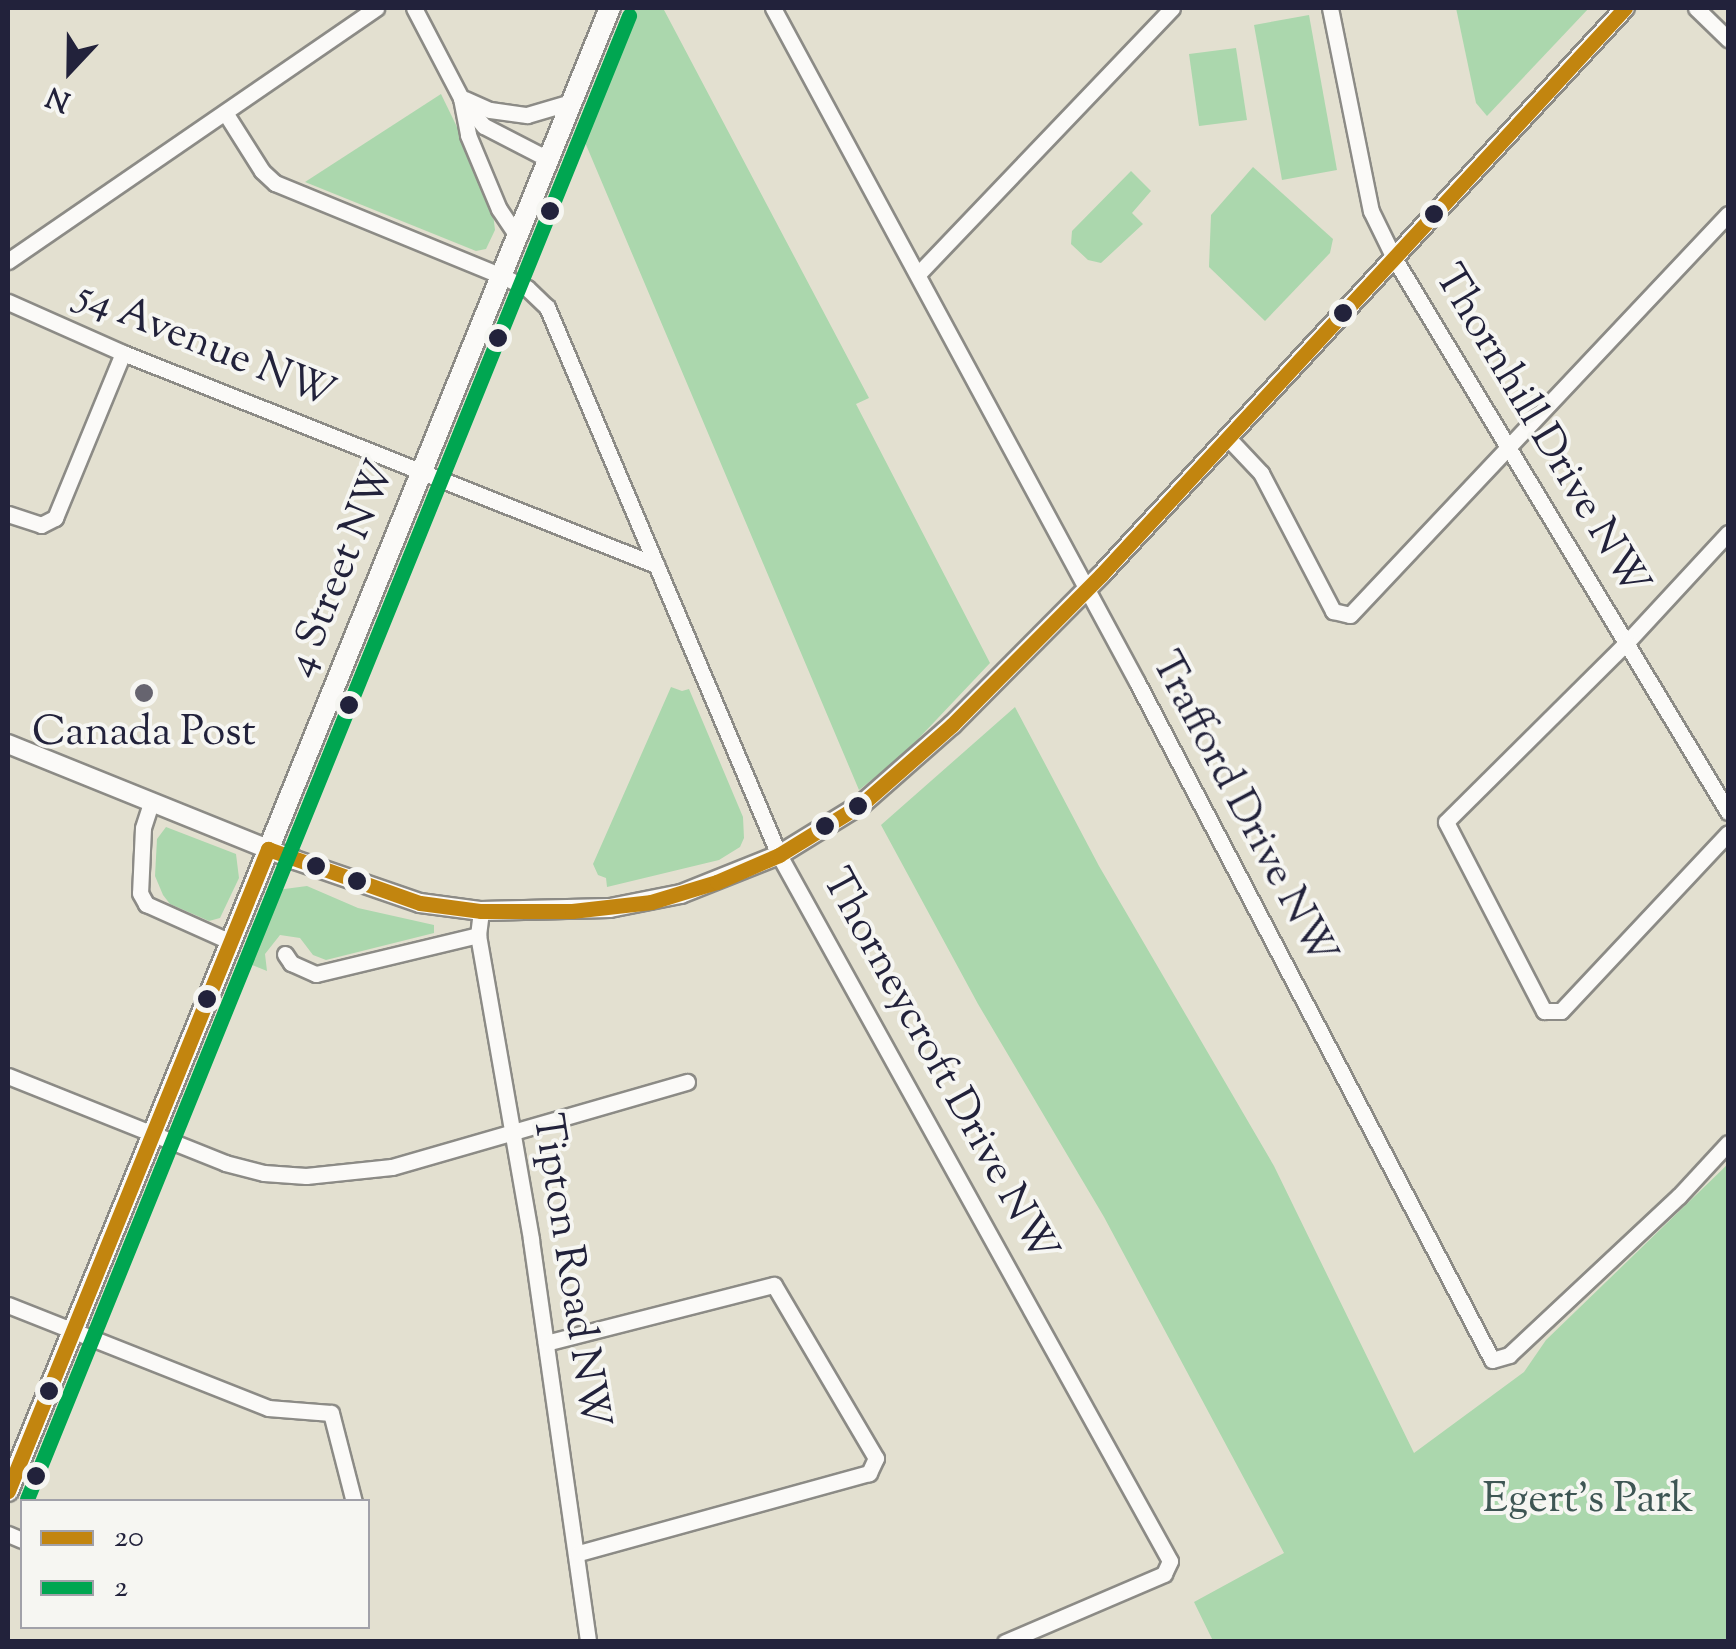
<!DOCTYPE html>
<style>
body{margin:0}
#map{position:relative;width:1736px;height:1649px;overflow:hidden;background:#e3e0d0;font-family:"Sorts Mill Goudy",serif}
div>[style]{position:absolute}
.green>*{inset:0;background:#abd7ad}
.roads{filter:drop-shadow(2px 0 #8c8b86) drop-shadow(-2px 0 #8c8b86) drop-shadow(0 2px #8c8b86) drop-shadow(0 -2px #8c8b86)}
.minor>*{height:15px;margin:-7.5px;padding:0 7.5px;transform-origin:7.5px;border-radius:7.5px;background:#fbfaf8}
.tertiary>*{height:18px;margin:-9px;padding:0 9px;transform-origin:9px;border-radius:9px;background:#fbfaf8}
.secondary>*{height:20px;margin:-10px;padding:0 10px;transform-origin:10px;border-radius:10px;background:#fbfaf8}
.bus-1>*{height:15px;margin:-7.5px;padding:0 7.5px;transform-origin:7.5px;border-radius:7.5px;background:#c2850f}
.bus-2>*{height:15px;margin:-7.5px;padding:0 7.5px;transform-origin:7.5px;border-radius:7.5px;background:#00a651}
.dots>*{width:28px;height:28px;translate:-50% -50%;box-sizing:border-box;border:5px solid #f6f6f2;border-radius:50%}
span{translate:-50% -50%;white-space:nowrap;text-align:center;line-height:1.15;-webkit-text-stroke:8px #f6f6f2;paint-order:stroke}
.street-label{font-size:42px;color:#22223b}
.poi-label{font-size:42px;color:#22223b}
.park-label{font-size:42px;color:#3e5654}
.frame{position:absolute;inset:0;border:10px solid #22223b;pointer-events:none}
.legend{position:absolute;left:20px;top:1499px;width:350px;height:130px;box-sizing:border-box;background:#f6f6f2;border:2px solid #a1a1a9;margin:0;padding:12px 18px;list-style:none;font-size:30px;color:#22223b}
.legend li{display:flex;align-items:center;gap:20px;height:50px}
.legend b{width:50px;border:2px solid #a1a1a9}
.north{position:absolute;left:20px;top:20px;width:100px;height:100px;-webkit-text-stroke:8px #f6f6f2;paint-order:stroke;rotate:202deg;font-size:28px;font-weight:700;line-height:40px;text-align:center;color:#22223b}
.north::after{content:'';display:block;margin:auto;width:35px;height:45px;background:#22223b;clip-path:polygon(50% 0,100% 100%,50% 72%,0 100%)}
</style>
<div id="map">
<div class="green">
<div style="clip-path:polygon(634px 8px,663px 8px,869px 398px,856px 404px,990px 663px,903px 755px,859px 790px,584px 140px)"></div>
<div style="clip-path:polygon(1456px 8px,1589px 8px,1487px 116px,1476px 103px)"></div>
<div style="clip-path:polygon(1309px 15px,1337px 170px,1282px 180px,1254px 25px)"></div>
<div style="clip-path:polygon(1236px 48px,1247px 120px,1199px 126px,1189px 54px)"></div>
<div style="clip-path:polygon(441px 94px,491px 197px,495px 230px,486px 249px,476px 251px,305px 182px)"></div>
<div style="clip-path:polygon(1253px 167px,1333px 239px,1330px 253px,1265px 321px,1209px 267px,1211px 215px)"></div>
<div style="clip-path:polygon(1131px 171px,1151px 191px,1132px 213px,1143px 224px,1101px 263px,1088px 260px,1071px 244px,1072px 231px)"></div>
<div style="clip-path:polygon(671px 687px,682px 691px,689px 689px,743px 817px,744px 838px,740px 847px,719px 860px,607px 887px,606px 878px,598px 875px,593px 864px)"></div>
<div style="clip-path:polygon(1015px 707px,1099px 866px,1274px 1166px,1414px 1453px,1524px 1372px,1546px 1340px,1728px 1164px,1728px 1641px,1213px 1641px,1194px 1602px,1284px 1553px,1104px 1217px,978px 1004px,881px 825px)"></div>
<div style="clip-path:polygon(166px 827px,236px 854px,239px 878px,220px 918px,209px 921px,170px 904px,163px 895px,155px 876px,157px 839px)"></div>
<div style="clip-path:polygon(307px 886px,358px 908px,434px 925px,434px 933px,326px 960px,313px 955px,300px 938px,280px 935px,265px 954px,267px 971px,247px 963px,277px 890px)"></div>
</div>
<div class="roads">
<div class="minor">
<div style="left:414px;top:8px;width:102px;rotate:62.4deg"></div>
<div style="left:461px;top:98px;width:36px;rotate:51deg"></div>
<div style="left:484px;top:126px;width:72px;rotate:27.3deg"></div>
<div style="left:773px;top:8px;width:766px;rotate:61.63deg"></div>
<div style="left:1137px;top:682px;width:765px;rotate:62.36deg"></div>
<div style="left:1492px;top:1360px;width:18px;rotate:-16deg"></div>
<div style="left:1509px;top:1355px;width:233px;rotate:-43.1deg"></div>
<div style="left:1679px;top:1196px;width:72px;rotate:-47.2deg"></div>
<div style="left:1330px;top:8px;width:207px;rotate:78.6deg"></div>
<div style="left:1371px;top:211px;width:52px;rotate:63.9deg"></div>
<div style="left:1394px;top:258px;width:647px;rotate:58.91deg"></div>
<div style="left:1696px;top:8px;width:45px;rotate:44.1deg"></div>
<div style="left:461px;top:98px;width:38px;rotate:79deg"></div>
<div style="left:468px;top:135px;width:80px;rotate:67.3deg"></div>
<div style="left:499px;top:209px;width:34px;rotate:56deg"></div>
<div style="left:465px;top:99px;width:27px;rotate:24deg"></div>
<div style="left:490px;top:110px;width:37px;rotate:8deg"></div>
<div style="left:527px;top:115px;width:46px;rotate:-16.5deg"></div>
<div style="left:226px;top:114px;width:67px;rotate:57.7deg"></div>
<div style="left:262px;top:171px;width:18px;rotate:43deg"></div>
<div style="left:275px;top:183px;width:245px;rotate:22.3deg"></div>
<div style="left:502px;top:276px;width:28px;rotate:26deg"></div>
<div style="left:527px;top:288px;width:28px;rotate:44deg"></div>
<div style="left:547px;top:307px;width:595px;rotate:67.05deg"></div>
<div style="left:779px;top:855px;width:807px;rotate:61.02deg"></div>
<div style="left:1170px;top:1561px;width:14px;rotate:115deg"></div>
<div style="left:1164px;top:1574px;width:173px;rotate:156.8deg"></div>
<div style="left:8px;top:261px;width:447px;rotate:-34.5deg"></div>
<div style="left:919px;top:273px;width:366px;rotate:-46.3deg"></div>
<div style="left:8px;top:302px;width:126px;rotate:23.9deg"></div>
<div style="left:123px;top:353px;width:574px;rotate:21.69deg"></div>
<div style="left:1227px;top:437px;width:50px;rotate:46.6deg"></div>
<div style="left:1261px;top:473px;width:156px;rotate:62.4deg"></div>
<div style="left:1333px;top:611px;width:17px;rotate:13deg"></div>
<div style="left:1350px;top:615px;width:551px;rotate:-46.69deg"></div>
<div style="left:8px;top:514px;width:35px;rotate:18deg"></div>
<div style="left:41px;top:525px;width:16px;rotate:-27deg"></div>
<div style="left:55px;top:518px;width:178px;rotate:-67.6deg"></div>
<div style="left:1728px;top:533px;width:149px;rotate:132.8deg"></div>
<div style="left:1627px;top:642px;width:255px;rotate:135.2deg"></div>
<div style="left:1446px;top:822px;width:213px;rotate:62.6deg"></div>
<div style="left:1544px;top:1011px;width:17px"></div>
<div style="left:1561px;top:1011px;width:244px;rotate:-46.8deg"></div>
<div style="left:151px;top:803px;width:26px;rotate:108deg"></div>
<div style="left:143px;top:828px;width:65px;rotate:92.6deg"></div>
<div style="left:140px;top:893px;width:13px;rotate:61deg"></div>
<div style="left:146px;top:904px;width:93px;rotate:24.1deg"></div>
<div style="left:481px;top:911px;width:24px;rotate:97deg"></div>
<div style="left:478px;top:935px;width:310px;rotate:80.1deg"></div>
<div style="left:531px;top:1240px;width:406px;rotate:81.9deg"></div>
<div style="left:285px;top:954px;width:11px;rotate:56deg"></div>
<div style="left:291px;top:963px;width:27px;rotate:24deg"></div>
<div style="left:316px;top:974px;width:167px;rotate:-13.5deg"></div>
<div style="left:8px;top:1076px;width:234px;rotate:21.8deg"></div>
<div style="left:225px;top:1163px;width:40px;rotate:14.4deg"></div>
<div style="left:264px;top:1173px;width:42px;rotate:4.1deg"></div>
<div style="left:306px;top:1176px;width:86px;rotate:-6deg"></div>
<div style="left:392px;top:1167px;width:307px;rotate:-16.1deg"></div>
<div style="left:8px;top:1305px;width:280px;rotate:21.6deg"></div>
<div style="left:268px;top:1408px;width:63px;rotate:4.5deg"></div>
<div style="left:331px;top:1413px;width:92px;rotate:75.5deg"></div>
<div style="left:546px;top:1343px;width:235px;rotate:-14.3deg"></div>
<div style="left:774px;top:1285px;width:201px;rotate:59.5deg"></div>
<div style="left:876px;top:1458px;width:17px;rotate:115deg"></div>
<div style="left:869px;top:1473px;width:302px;rotate:164.6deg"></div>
<div style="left:8px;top:1534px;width:15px;rotate:23deg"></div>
</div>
<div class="tertiary">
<div style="left:8px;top:744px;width:310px;rotate:22deg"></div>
<div style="left:295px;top:860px;width:132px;rotate:19deg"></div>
<div style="left:420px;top:903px;width:62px;rotate:7.5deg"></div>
<div style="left:481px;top:911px;width:129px;rotate:-1.3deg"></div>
<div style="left:610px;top:908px;width:72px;rotate:-11.2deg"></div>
<div style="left:681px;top:894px;width:105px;rotate:-21.7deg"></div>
<div style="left:779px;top:855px;width:97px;rotate:-31.6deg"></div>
<div style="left:862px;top:804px;width:120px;rotate:-41.3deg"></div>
<div style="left:952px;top:725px;width:211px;rotate:-45.2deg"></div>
<div style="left:1101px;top:575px;width:772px;rotate:-47.26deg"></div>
</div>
<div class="secondary">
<div style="left:8px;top:1491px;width:1601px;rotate:-67.91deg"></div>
</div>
</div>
<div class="bus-1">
<div style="left:268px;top:849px;width:161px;rotate:19.6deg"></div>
<div style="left:420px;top:903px;width:62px;rotate:7.5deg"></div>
<div style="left:481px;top:911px;width:91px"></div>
<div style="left:572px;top:911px;width:80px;rotate:-6.5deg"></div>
<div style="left:651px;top:902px;width:69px;rotate:-16.9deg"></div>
<div style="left:717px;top:882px;width:68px;rotate:-23.5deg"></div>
<div style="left:779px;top:855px;width:97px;rotate:-31.6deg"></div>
<div style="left:862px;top:804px;width:120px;rotate:-41.3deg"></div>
<div style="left:952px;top:725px;width:211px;rotate:-45.2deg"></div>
<div style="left:1101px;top:575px;width:772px;rotate:-47.26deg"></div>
<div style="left:8px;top:1491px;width:693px;rotate:-67.95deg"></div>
</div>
<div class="bus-2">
<div style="left:27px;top:1499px;width:1601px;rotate:-67.91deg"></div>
</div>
<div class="dots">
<div style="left:550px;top:211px;background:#22223b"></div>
<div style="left:1434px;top:214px;background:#22223b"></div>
<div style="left:1343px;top:313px;background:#22223b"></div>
<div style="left:498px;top:338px;background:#22223b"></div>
<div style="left:144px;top:693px;background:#66646f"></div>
<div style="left:349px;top:705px;background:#22223b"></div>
<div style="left:858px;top:806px;background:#22223b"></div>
<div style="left:825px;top:826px;background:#22223b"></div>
<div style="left:316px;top:866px;background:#22223b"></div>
<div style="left:357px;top:881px;background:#22223b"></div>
<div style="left:207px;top:999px;background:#22223b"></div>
<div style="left:49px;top:1391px;background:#22223b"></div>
<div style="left:36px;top:1476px;background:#22223b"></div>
</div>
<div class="street-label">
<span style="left:205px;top:346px;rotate:22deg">54 Avenue NW</span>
<span style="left:1540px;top:431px;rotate:59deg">Thornhill Drive NW</span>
<span style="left:342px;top:569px;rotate:-68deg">4 Street NW</span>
<span style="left:1242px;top:809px;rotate:62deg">Trafford Drive NW</span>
<span style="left:938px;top:1066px;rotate:61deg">Thorneycroft Drive NW</span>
<span style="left:569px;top:1271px;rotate:81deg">Tipton Road NW</span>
</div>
<div class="poi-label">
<span style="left:144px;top:734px">Canada Post</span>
</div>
<div class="park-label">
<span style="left:1588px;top:1501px">Egert's Park</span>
</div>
<div class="frame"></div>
<ul class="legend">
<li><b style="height:12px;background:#c2850f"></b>20</li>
<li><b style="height:12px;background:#00a651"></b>2</li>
</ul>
<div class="north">N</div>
</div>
